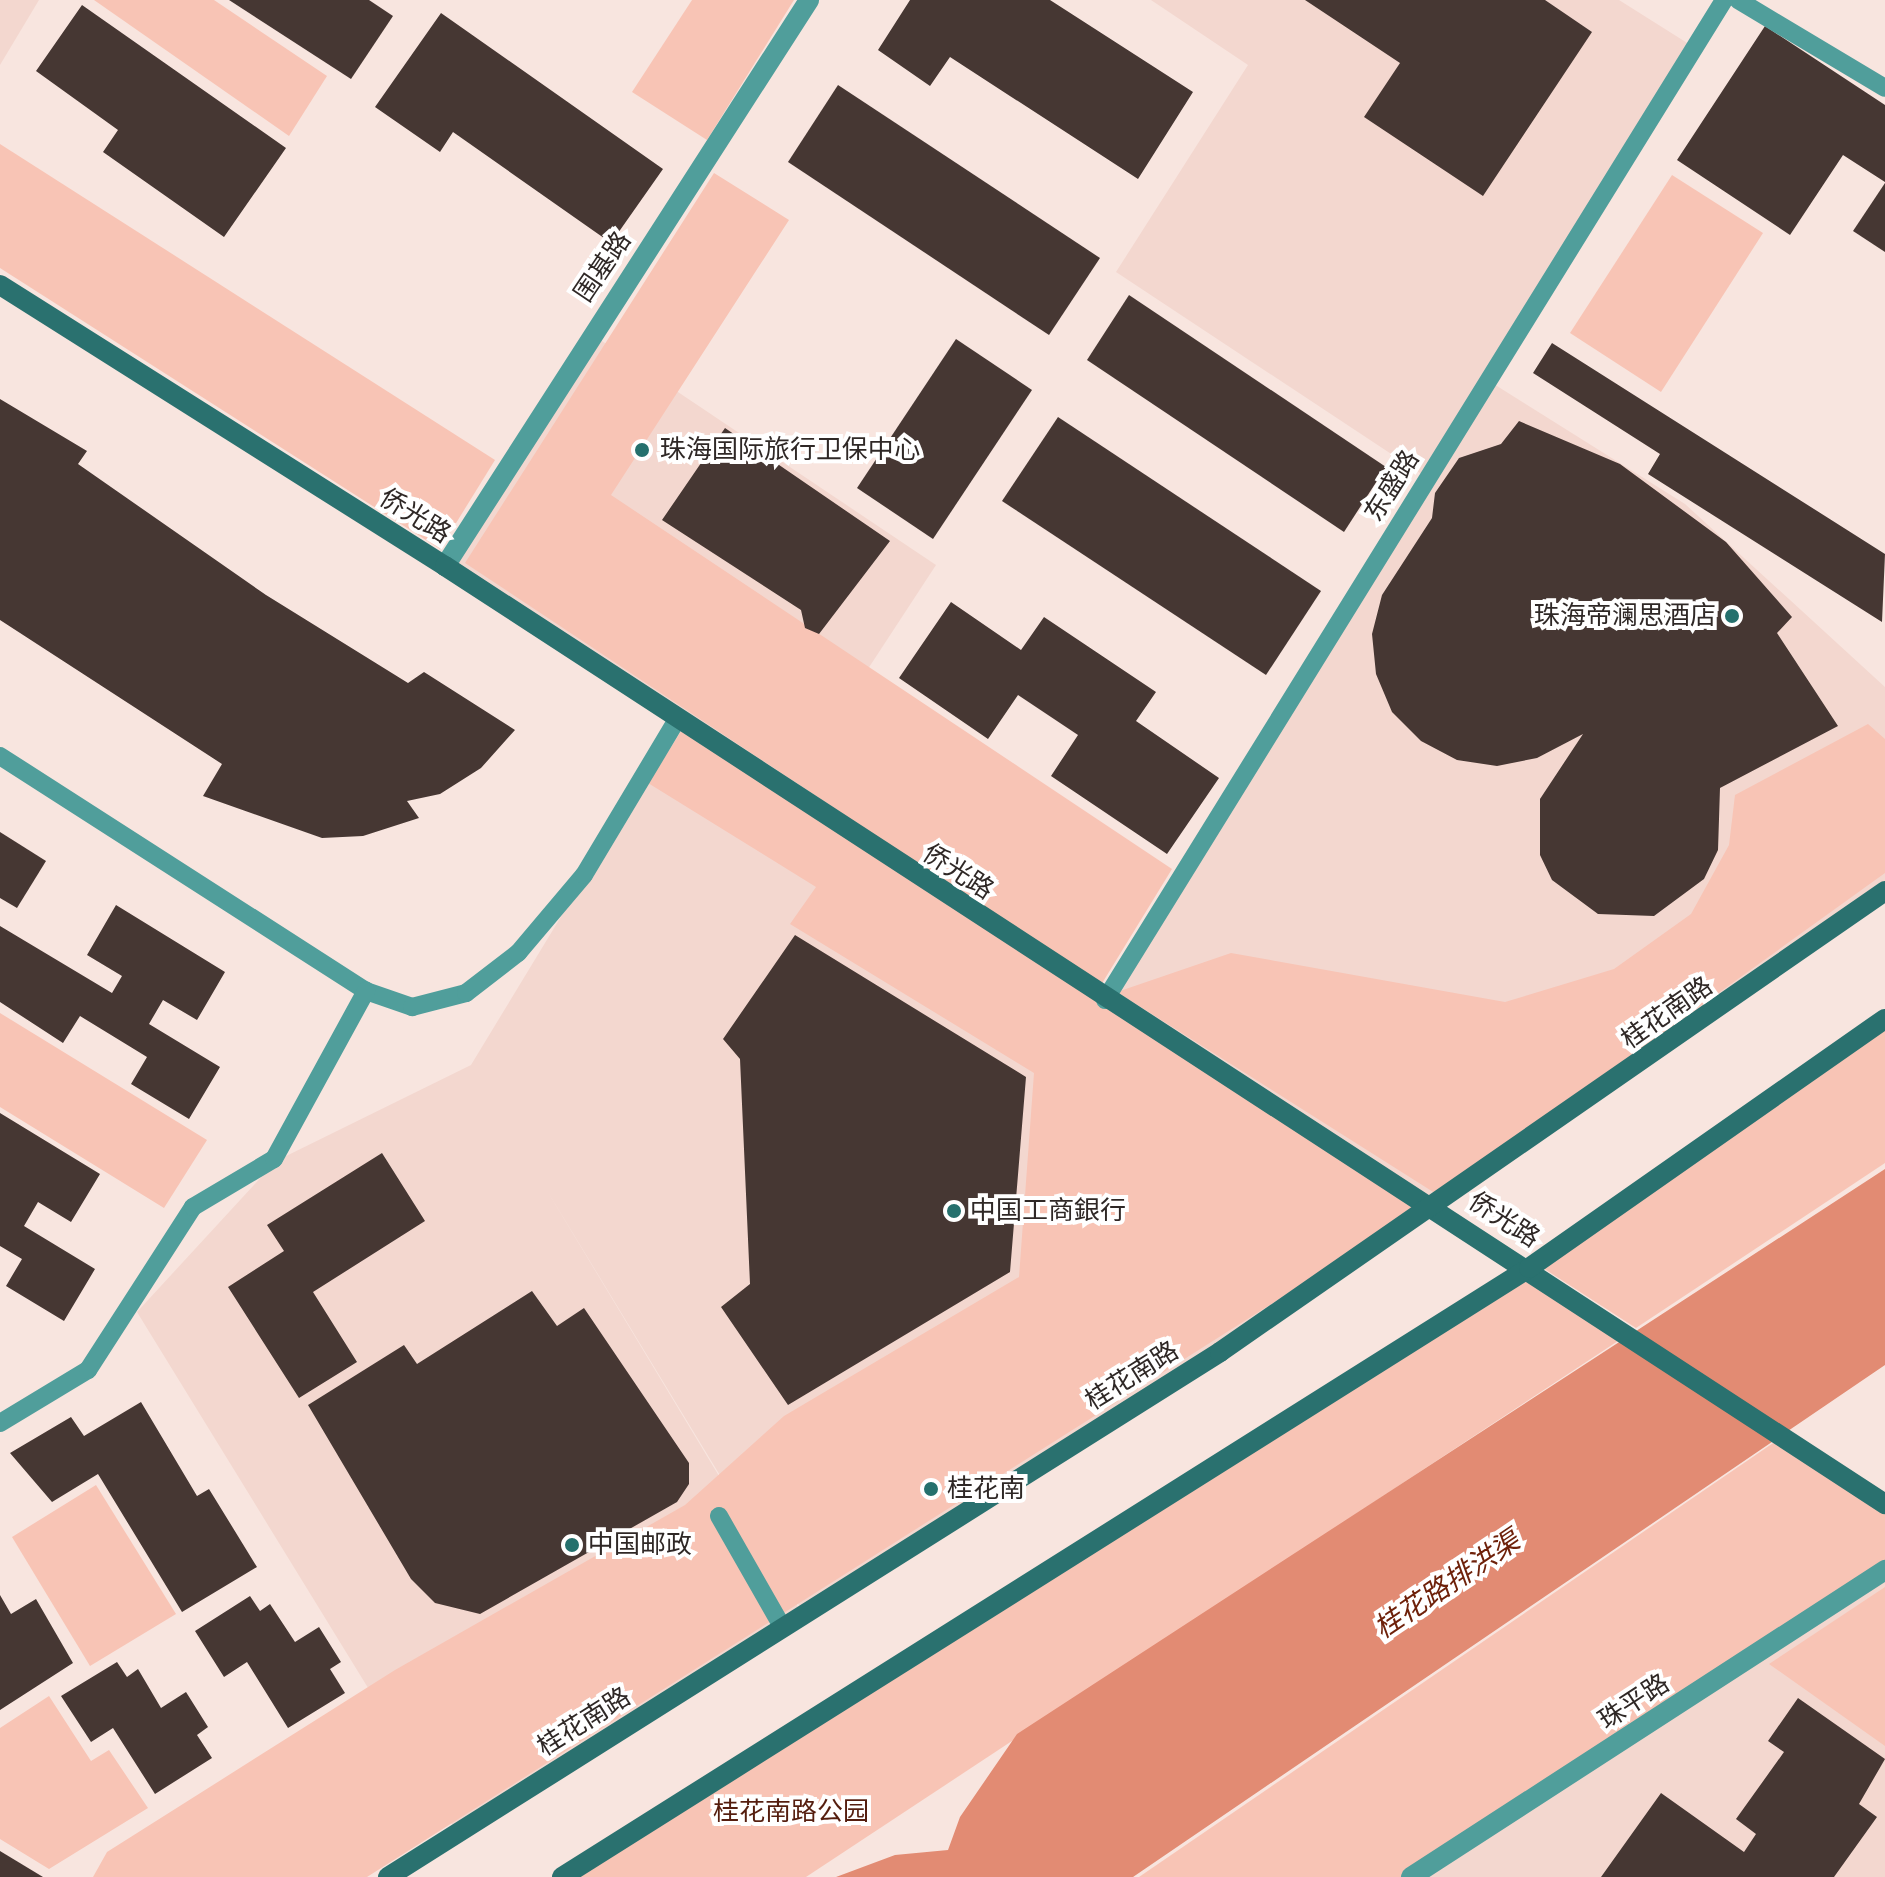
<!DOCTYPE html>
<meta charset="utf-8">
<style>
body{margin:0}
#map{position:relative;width:1885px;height:1877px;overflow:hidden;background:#f8e5df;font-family:"DM Sans","Noto Sans SC",sans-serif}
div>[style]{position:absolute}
.built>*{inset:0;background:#f3d7cf}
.green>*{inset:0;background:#f8c4b5}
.water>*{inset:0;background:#e28b73}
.building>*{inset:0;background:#463733}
.lane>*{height:18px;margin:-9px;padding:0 9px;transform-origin:9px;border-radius:9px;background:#509e9b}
.street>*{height:20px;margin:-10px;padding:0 10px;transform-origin:10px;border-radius:10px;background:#509e9b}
.secondary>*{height:20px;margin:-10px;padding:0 10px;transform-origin:10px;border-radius:10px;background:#2a716f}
.dots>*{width:22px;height:22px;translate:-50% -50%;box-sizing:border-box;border:4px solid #fff;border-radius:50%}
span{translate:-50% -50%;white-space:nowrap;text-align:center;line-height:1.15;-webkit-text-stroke:8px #fff;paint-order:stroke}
.street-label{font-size:26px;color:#2f2826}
.poi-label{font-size:26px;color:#2f2826}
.left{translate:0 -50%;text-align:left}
.right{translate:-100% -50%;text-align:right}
.park-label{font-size:26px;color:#551e0f}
.water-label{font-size:28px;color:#6e210a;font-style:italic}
</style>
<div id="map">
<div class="built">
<div style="clip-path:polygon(0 0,39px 0,0 65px)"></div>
<div style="clip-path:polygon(1151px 0,1619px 0,1692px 46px,1426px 477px,1116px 272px,1248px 65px)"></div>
<div style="clip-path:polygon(593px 335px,936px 565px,790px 788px,448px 566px)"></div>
<div style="clip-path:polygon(1489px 381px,1685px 504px,1885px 687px,1885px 889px,1433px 1208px,803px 1612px,543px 1184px,801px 1612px,456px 1831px,137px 1312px,276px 1161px,471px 1065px,679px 722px,1107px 998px)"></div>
<div style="clip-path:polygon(1885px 1574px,1885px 1877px,1419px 1877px)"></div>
</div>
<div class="green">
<div style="clip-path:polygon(94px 0,214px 0,327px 76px,289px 136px)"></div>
<div style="clip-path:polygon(692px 0,794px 0,707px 140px,632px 92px)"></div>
<div style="clip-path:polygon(0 144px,495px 460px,440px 549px,0 268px)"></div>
<div style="clip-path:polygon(714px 173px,789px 220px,611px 495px,1172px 869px,1101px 985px,465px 563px)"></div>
<div style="clip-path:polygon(1672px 175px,1763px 233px,1661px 392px,1570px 333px)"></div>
<div style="clip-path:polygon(1868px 724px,1885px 739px,1885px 873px,1438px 1195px,1117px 992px,1231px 953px,1505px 1002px,1614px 969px,1691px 914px,1729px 845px,1735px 795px)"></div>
<div style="clip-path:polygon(682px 730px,1421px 1209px,367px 1877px,93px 1877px,107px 1852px,395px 1670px,685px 1505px,784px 1416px,1019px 1277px,1034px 1073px,790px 924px,816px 887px,648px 783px)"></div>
<div style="clip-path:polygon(0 1013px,207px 1140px,164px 1208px,0 1107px)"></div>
<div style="clip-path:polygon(1885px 1029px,1885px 1163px,1636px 1328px,1543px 1268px)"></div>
<div style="clip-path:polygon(1529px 1273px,1624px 1337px,806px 1877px,571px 1877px)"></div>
<div style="clip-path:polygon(1779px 1439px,1885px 1509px,1885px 1565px,1404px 1877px,1139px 1877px)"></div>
<div style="clip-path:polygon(96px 1485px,176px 1614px,90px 1666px,12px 1537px)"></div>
<div style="clip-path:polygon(1885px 1587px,1885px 1746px,1769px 1664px)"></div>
<div style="clip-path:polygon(49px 1696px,91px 1761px,109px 1750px,148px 1808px,49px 1869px,0 1839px,0 1728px)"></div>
</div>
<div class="water">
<div style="clip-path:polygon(1885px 1169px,1885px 1365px,1133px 1877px,836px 1877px,895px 1855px,948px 1850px,960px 1817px,1017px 1734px)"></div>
</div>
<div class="building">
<div style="clip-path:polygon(229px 0,369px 0,393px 16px,351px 79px)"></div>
<div style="clip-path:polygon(910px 0,1050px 0,1193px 92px,1138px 179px,950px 57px,930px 86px,878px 50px)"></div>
<div style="clip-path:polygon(1305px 0,1545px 0,1592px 32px,1483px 196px,1364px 117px,1400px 63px)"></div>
<div style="clip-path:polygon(82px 5px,286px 148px,224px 237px,103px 152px,118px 130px,36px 71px)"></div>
<div style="clip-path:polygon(441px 13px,663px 169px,611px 243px,453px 132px,440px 152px,375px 107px)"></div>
<div style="clip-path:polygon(1765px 26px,1885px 105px,1885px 182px,1843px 155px,1790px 235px,1677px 160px)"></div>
<div style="clip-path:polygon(838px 85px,1100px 258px,1049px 335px,788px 162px)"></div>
<div style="clip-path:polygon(1885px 183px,1885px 252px,1853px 231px)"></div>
<div style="clip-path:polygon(1129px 295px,1386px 467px,1344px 532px,1087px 360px)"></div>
<div style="clip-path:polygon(956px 339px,1032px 390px,933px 539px,857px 488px)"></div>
<div style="clip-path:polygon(1552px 343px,1885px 554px,1882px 622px,1648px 474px,1660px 454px,1533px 373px)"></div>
<div style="clip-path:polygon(0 399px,87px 451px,78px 464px,266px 595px,408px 683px,424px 672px,515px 730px,481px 768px,440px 794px,407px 801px,419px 818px,363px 836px,322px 838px,203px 796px,222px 764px,0 620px)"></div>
<div style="clip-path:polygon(1058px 417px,1321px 591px,1266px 675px,1002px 501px)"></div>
<div style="clip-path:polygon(1519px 421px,1620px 464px,1726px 542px,1792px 617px,1777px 633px,1838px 726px,1720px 788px,1718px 850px,1704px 879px,1654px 916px,1598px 914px,1552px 880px,1540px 855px,1540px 799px,1583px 734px,1537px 758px,1497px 766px,1457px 760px,1421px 741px,1392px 712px,1376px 674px,1372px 634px,1382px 595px,1432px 518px,1435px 493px,1459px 458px,1501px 444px)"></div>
<div style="clip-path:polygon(725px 428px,890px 541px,819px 634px,805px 628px,801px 610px,662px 520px)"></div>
<div style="clip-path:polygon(951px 602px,1021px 650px,1044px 617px,1156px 692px,1136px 721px,1219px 778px,1167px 854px,1051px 776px,1078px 735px,1018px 695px,988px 739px,899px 678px)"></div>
<div style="clip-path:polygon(0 832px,46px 861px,17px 908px,0 898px)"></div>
<div style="clip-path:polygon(116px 905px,225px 972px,197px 1020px,163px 1000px,149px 1024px,220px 1067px,189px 1119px,131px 1084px,147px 1057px,80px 1016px,63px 1043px,0 1002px,0 926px,112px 993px,122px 976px,87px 955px)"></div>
<div style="clip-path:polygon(795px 935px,1026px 1077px,1010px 1272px,788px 1405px,721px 1307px,750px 1284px,740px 1059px,723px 1039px)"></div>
<div style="clip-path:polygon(0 1113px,100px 1174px,71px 1222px,38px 1202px,24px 1226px,95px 1269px,64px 1321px,6px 1286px,22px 1259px,0 1246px)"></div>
<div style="clip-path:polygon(382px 1153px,425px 1221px,313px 1292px,357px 1362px,299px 1398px,228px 1287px,284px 1251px,267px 1225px)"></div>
<div style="clip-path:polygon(532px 1291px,557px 1326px,584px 1308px,689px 1463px,689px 1484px,677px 1502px,480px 1614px,435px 1603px,411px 1579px,308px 1405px,404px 1345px,417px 1364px)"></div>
<div style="clip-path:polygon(141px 1402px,197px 1496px,209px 1489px,257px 1567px,182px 1612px,98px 1474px,52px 1502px,10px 1453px,71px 1417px,84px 1436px)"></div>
<div style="clip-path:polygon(0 1595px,11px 1614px,36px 1599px,73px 1663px,0 1710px)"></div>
<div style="clip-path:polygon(250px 1596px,260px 1611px,270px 1604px,295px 1642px,319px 1627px,341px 1662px,330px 1669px,345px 1693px,288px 1728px,247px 1662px,224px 1677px,195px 1631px)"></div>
<div style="clip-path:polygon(117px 1662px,127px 1677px,138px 1669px,161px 1708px,186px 1692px,208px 1727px,197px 1735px,212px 1758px,155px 1794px,113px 1728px,91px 1742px,61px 1696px)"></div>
<div style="clip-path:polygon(1798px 1698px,1885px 1759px,1859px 1804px,1877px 1817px,1834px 1877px,1601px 1877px,1661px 1793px,1744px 1852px,1756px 1834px,1736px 1819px,1784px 1752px,1768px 1741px)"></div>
<div style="clip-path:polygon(0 1851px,43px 1877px,0 1877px)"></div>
</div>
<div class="lane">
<div style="left:1738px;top:0;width:171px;rotate:30.9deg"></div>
<div style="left:0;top:756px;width:435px;rotate:32.7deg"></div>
<div style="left:366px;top:991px;width:49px;rotate:19.2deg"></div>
<div style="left:412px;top:1007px;width:56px;rotate:-14.5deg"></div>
<div style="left:466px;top:993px;width:66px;rotate:-37.6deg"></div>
<div style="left:518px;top:953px;width:102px;rotate:-49.8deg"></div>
<div style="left:584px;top:875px;width:183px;rotate:-59.1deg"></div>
<div style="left:1105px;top:1000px;width:1176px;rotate:-58.24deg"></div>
<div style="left:0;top:1423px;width:103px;rotate:-31.1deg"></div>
<div style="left:88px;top:1370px;width:194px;rotate:-57.2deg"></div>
<div style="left:193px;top:1207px;width:94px;rotate:-30.7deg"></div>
<div style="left:274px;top:1159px;width:192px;rotate:-61.3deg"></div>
<div style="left:719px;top:1516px;width:129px;rotate:60.3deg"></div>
</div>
<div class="street">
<div style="left:445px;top:566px;width:673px;rotate:-57.25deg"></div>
<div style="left:1411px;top:1877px;width:565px;rotate:-32.93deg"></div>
</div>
<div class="secondary">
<div style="left:0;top:285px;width:526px;rotate:32.27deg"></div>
<div style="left:445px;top:566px;width:1719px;rotate:33.08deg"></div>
<div style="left:388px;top:1877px;width:984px;rotate:-32.25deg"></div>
<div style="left:1220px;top:1352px;width:809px;rotate:-34.73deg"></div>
<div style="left:562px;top:1877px;width:1143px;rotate:-32.2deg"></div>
<div style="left:1529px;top:1268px;width:434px;rotate:-35deg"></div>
</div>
<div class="dots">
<div style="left:642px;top:450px;background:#25706d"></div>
<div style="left:1732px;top:616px;background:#25706d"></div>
<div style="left:954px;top:1211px;background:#25706d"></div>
<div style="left:931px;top:1489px;background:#25706d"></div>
<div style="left:572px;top:1545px;background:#25706d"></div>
</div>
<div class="street-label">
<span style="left:603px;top:267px;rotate:-56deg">围基路</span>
<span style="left:1392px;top:486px;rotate:-58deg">东盛路</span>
<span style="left:415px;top:516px;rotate:32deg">侨光路</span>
<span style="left:958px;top:872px;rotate:33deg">侨光路</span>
<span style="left:1667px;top:1013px;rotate:-35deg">桂花南路</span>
<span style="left:1504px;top:1220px;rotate:33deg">侨光路</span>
<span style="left:1132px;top:1376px;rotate:-32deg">桂花南路</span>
<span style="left:1634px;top:1702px;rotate:-33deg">珠平路</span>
<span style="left:584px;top:1722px;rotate:-32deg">桂花南路</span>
</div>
<div class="poi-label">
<span class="left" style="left:660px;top:450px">珠海国际旅行卫保中心</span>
<span class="right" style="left:1716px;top:616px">珠海帝澜思酒店</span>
<span class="left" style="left:970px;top:1211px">中国工商銀行</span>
<span class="left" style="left:947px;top:1489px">桂花南</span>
<span class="left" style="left:588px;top:1545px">中国邮政</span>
</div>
<div class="park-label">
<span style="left:791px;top:1812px">桂花南路公园</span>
</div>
<div class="water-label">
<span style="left:1447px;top:1585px;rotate:-34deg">桂花路排洪渠</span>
</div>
</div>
